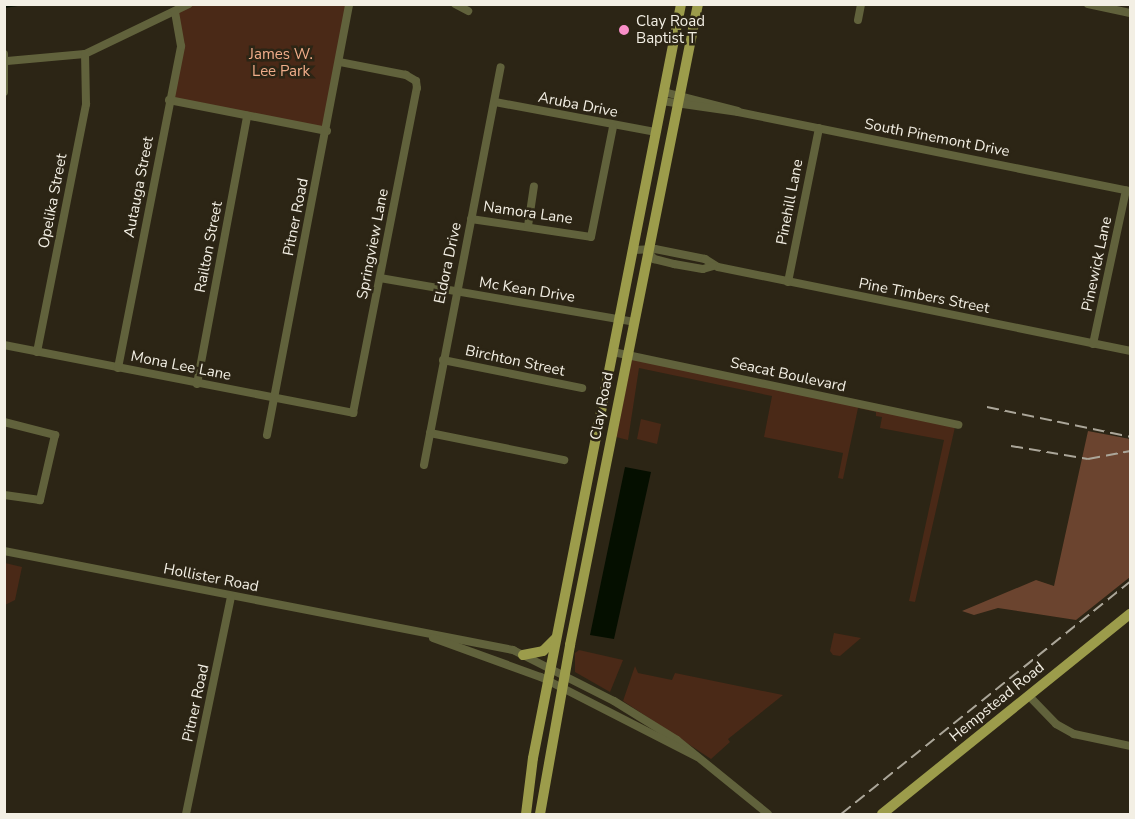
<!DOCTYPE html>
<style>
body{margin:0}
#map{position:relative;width:1135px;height:819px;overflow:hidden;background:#2c2515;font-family:"Nunito Sans",sans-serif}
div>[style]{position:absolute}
.green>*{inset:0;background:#4a2917}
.forest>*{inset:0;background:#6b442f}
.water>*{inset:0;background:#050f00}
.stream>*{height:1.5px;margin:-0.75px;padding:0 0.75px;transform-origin:0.75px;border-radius:0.75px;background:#050f00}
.minor>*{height:8px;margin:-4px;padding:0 4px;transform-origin:4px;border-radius:4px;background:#61623c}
.major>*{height:10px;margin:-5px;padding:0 5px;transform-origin:5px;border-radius:5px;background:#9c9c4b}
.rail>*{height:1.5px;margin-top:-0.75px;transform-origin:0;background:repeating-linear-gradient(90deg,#aba699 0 12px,transparent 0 18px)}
.dots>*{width:16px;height:16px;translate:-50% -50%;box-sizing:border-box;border:3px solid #2c2515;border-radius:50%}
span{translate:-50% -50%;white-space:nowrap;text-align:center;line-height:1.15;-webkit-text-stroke:5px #2c2515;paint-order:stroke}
.poi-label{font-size:15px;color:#f3efe4}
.left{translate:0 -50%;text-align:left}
.park-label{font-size:15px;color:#f0ad8a}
.street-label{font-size:15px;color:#f3efe4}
.frame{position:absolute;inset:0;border:6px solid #f3efe4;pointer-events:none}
</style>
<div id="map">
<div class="green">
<div style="clip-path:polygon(189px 4px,349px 5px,327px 131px,169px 100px,181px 46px,175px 12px)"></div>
<div style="clip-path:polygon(632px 359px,955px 427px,915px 602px,909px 601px,944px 440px,880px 428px,882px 417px,876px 416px,876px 412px,858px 408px,843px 479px,838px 478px,843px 453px,764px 437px,772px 396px,639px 368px,628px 440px,616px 437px)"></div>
<div style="clip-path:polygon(641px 419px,661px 424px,657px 444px,637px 439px)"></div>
<div style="clip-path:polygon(5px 563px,22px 567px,15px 600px,5px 605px)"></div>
<div style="clip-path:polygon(834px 633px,861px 638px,840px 656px,833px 655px,830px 651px)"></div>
<div style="clip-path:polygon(579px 650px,623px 660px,610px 692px,575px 672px,575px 653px)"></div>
<div style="clip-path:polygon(635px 666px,638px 673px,672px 680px,675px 673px,783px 695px,728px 739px,730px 742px,711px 759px,623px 701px)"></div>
</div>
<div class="forest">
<div style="clip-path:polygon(1088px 431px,1130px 439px,1130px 577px,1076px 620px,998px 608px,974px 615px,962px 611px,1036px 580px,1054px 586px)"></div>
</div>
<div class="water">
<div style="clip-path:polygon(625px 467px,651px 472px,614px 639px,590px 635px)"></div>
</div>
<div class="stream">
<div style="left:4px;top:7px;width:22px;rotate:-8deg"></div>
</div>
<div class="minor">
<div style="left:455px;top:4px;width:15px;rotate:28deg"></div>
<div style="left:1088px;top:4px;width:43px;rotate:12.1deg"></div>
<div style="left:858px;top:20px;width:16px;rotate:-79deg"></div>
<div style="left:4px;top:54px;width:38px;rotate:90deg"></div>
<div style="left:7px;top:61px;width:78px;rotate:-5.1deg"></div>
<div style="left:85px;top:54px;width:115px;rotate:-25.7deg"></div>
<div style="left:664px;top:92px;width:76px;rotate:14.4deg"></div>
<div style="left:169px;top:100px;width:161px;rotate:11.1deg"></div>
<div style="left:662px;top:101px;width:77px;rotate:8.2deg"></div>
<div style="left:738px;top:112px;width:400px;rotate:11.4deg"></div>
<div style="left:495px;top:102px;width:164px;rotate:10.6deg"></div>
<div style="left:471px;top:219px;width:121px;rotate:8.5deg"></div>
<div style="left:591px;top:237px;width:112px;rotate:-78.7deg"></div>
<div style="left:528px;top:226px;width:40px;rotate:-81.5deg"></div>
<div style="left:634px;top:250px;width:21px;rotate:-3deg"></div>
<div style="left:655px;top:249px;width:51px;rotate:11.3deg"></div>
<div style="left:705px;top:259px;width:15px;rotate:32deg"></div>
<div style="left:718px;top:267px;width:420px;rotate:11.5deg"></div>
<div style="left:649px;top:253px;width:8px;rotate:50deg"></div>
<div style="left:654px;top:259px;width:21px;rotate:14deg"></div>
<div style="left:674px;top:264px;width:29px;rotate:10deg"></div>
<div style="left:703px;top:269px;width:10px;rotate:-17deg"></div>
<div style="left:380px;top:278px;width:258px;rotate:9.8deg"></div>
<div style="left:788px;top:282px;width:157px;rotate:-78.6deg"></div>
<div style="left:1093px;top:344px;width:157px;rotate:-77.9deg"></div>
<div style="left:4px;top:345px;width:356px;rotate:11deg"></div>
<div style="left:353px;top:413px;width:331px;rotate:-78.9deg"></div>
<div style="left:417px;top:88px;width:7px;rotate:-98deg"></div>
<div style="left:416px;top:81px;width:12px;rotate:-149deg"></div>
<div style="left:406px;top:75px;width:67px;rotate:-168.9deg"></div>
<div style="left:37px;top:352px;width:253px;rotate:-78.8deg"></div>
<div style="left:86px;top:104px;width:50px;rotate:-91.1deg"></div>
<div style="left:613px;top:352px;width:353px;rotate:11.9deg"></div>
<div style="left:443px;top:360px;width:142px;rotate:11.4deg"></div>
<div style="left:118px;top:368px;width:328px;rotate:-78.9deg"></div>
<div style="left:181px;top:46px;width:35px;rotate:-100deg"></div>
<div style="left:197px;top:384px;width:273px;rotate:-79.4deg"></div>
<div style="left:4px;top:422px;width:53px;rotate:14.3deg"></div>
<div style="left:55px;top:435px;width:67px;rotate:103deg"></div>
<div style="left:40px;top:500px;width:36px;rotate:-172deg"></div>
<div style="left:430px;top:433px;width:137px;rotate:11.4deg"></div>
<div style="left:267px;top:435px;width:439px;rotate:-79.2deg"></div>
<div style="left:424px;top:465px;width:405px;rotate:-79.1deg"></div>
<div style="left:4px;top:551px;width:519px;rotate:11.01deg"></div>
<div style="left:513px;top:650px;width:113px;rotate:26.8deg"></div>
<div style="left:614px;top:701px;width:74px;rotate:31.8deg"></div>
<div style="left:677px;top:740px;width:117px;rotate:39.1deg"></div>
<div style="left:433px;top:638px;width:115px;rotate:19.9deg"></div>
<div style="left:541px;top:677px;width:175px;rotate:27.1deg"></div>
<div style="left:1029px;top:696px;width:39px;rotate:46deg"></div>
<div style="left:1056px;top:724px;width:21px;rotate:29deg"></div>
<div style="left:1074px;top:734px;width:57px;rotate:12.1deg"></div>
<div style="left:186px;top:814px;width:222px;rotate:-78.3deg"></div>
</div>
<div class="major">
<div style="left:523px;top:655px;width:20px;rotate:-11deg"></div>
<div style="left:543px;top:651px;width:18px;rotate:-45deg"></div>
<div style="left:526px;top:814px;width:56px;rotate:-82.9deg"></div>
<div style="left:533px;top:758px;width:768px;rotate:-78.89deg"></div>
<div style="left:540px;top:814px;width:172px;rotate:-79.9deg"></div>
<div style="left:570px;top:645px;width:654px;rotate:-78.71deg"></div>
<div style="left:882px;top:814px;width:319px;rotate:-38.9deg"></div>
</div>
<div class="rail">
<div style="left:987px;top:407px;width:146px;rotate:11.8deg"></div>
<div style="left:1011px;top:446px;width:78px;rotate:9.6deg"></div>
<div style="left:1088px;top:459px;width:43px;rotate:-10.8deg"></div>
<div style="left:841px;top:814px;width:371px;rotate:-38.8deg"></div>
</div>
<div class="dots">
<div style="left:624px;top:30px;background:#f98fc8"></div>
</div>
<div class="poi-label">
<span class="left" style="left:636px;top:30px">Clay Road<br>Baptist T</span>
</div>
<div class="park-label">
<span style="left:281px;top:63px">James W.<br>Lee Park</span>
</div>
<div class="street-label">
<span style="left:578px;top:105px;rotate:11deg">Aruba Drive</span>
<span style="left:937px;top:138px;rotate:11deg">South Pinemont Drive</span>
<span style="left:139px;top:187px;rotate:-79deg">Autauga Street</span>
<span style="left:53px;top:201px;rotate:-79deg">Opelika Street</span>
<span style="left:790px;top:202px;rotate:-79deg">Pinehill Lane</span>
<span style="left:528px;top:213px;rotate:8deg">Namora Lane</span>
<span style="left:296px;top:217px;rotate:-79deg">Pitner Road</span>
<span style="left:373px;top:244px;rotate:-79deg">Springview Lane</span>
<span style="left:209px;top:247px;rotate:-79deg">Railton Street</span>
<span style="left:448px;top:263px;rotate:-78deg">Eldora Drive</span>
<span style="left:1097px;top:264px;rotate:-78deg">Pinewick Lane</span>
<span style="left:527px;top:290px;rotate:9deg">Mc Kean Drive</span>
<span style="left:924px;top:296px;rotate:11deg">Pine Timbers Street</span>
<span style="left:515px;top:361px;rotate:12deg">Birchton Street</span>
<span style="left:181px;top:366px;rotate:11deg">Mona Lee Lane</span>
<span style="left:788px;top:375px;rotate:12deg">Seacat Boulevard</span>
<span style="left:602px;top:406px;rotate:-79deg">Clay Road</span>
<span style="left:211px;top:578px;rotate:11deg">Hollister Road</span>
<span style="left:997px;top:702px;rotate:-39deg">Hempstead Road</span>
<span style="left:196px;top:703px;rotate:-78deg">Pitner Road</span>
</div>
<div class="frame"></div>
</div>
